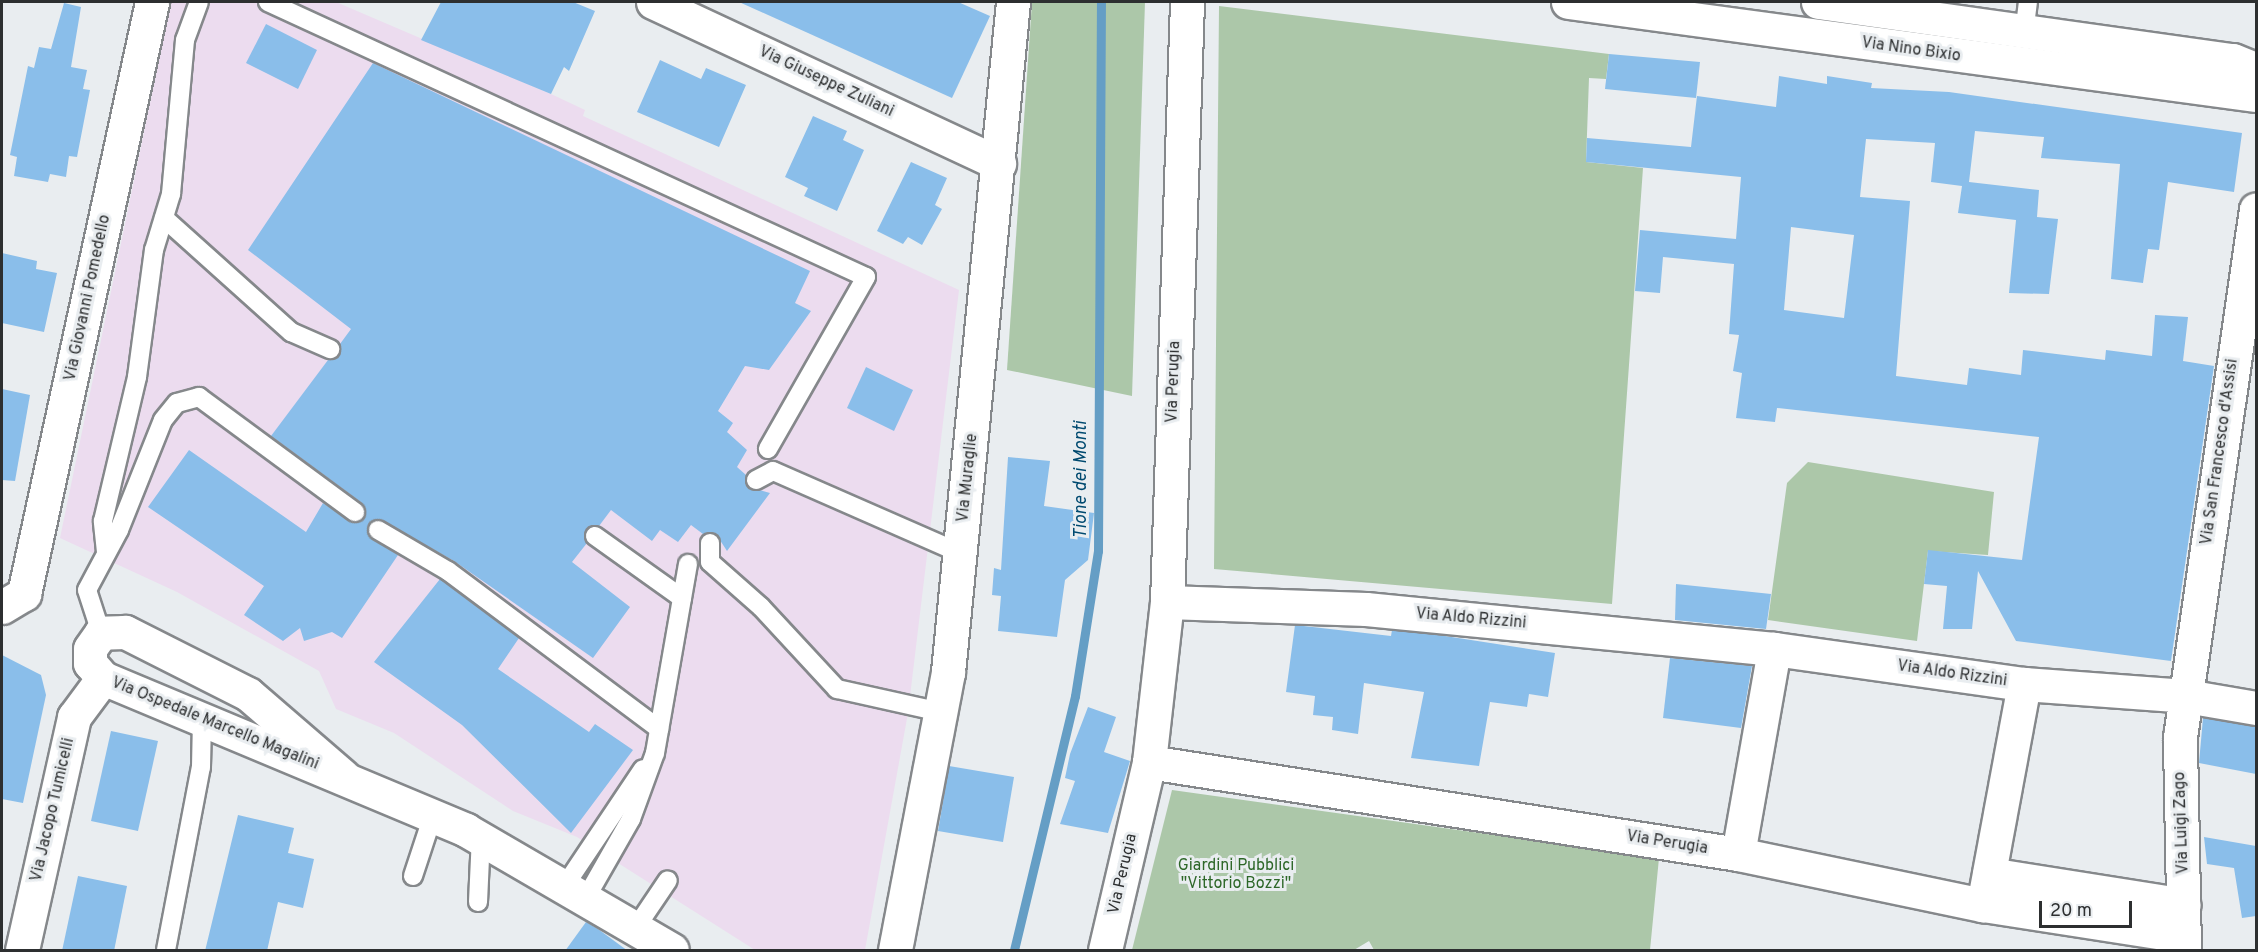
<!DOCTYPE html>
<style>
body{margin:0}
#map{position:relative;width:2258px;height:952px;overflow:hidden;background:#e9edf0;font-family:Overpass,sans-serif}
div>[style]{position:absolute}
.medical>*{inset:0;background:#ecdcef}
.green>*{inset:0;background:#acc7a9}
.stream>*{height:9px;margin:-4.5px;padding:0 4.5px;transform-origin:4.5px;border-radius:4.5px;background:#659ec5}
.building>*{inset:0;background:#8abeea}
.roads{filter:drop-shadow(2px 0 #85888b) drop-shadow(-2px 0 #85888b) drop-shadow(0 2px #85888b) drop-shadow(0 -2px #85888b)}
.lane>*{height:18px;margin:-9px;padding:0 9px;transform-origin:9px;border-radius:9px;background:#fff}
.street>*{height:33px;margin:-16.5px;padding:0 16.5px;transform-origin:16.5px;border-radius:16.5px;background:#fff}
.secondary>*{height:33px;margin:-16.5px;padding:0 16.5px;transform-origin:16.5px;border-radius:16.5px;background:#fff}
span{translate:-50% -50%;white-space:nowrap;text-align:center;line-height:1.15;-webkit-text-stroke:6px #e9edf0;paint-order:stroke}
.street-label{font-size:16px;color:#2d2f30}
.park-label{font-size:16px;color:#2d6728}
.water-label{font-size:18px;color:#004a70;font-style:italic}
.frame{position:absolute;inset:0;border:3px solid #2d2f30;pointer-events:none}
.scale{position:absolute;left:2039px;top:901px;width:93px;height:27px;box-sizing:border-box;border:3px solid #2d2f30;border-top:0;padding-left:8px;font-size:18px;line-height:21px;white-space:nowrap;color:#2d2f30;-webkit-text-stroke:4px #e9edf0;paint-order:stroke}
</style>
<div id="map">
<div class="medical">
<div style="clip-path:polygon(171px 2px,336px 2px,551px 94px,585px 110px,583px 116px,959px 290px,908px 713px,865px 950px,755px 950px,577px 837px,513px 811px,394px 733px,336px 709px,319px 671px,177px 592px,60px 538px)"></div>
</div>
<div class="green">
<div style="clip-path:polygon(1032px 2px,1145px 2px,1132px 396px,1007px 370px)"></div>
<div style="clip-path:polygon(1219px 6px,1609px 54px,1606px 79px,1589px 78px,1586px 162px,1643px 168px,1612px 604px,1214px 569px)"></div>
<div style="clip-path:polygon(1808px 462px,1994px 492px,1988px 555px,1928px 551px,1917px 641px,1768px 620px,1787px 483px)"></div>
<div style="clip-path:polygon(1172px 790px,1659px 858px,1650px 950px,1374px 950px,1369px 941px,1354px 950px,1132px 950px)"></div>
</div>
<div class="stream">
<div style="left:1014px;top:950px;width:261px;rotate:-76.5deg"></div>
<div style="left:1075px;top:696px;width:147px;rotate:-81deg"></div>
<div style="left:1098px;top:551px;width:549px;rotate:-89.69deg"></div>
</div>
<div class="building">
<div style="clip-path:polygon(441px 2px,573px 2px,595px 11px,569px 71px,564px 67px,551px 94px,421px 40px)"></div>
<div style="clip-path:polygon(739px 2px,958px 2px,990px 16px,952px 98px)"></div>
<div style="clip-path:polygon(64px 3px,81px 7px,71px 67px,87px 70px,83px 89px,90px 90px,77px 157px,69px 156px,66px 177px,50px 174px,48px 182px,14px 176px,17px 157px,10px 155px,28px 66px,34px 68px,39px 47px,51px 49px)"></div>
<div style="clip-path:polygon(266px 24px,317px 50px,298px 89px,246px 63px)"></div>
<div style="clip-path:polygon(1609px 54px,1700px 62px,1696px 98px,1605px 89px)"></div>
<div style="clip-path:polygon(660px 60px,701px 79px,706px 68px,746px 85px,719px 147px,637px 112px)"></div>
<div style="clip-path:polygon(373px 63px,810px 271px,795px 303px,811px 311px,769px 370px,745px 366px,718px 411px,733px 423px,727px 432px,747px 450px,737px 467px,746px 475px,746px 486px,770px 493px,727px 551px,716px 534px,703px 534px,691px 525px,678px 542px,660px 530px,652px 541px,611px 510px,599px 526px,586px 529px,587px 543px,572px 562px,630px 607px,593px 658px,454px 561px,379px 519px,369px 524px,368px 535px,398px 555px,342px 638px,332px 632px,304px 641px,300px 628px,283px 641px,244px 615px,264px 586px,148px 507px,189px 450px,306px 532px,323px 503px,353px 523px,364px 518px,362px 503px,271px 436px,328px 360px,340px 354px,340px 344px,351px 329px,248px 250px)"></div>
<div style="clip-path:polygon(evenodd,1779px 76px,1827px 84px,1827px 76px,1872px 83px,1871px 88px,1949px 92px,2242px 133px,2234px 192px,2168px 182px,2159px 250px,2148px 249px,2143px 283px,2111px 279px,2120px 164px,2041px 158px,2044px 137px,1975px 131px,1969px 182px,2039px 190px,2037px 217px,2058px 219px,2049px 294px,2009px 293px,2016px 220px,1958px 213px,1962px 186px,1931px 182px,1935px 143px,1866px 139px,1860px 197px,1910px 201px,1896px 376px,1967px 385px,1969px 368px,2021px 375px,2023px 350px,2105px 360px,2106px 350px,2152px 356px,2155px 315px,2188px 317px,2183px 361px,2214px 366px,2171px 661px,2016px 641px,1978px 571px,1972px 629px,1943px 629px,1947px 586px,1924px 584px,1928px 550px,2022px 560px,2039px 437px,1777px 408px,1775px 422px,1736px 418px,1742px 373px,1733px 371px,1739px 335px,1729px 334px,1734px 264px,1663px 257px,1660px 293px,1635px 291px,1640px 230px,1736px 239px,1741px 177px,1586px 162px,1587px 138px,1691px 147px,1697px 96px,1776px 107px,1779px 76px,1791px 227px,1854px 235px,1844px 318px,1784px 310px,1791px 227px)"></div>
<div style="clip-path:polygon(813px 116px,847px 131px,843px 140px,864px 150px,837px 211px,804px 196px,808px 188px,785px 177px)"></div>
<div style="clip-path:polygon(911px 162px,947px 178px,935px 205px,942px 209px,922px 245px,908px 237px,903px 244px,877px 231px)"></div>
<div style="clip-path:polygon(2px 253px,37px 261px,36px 269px,57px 273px,44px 332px,2px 323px)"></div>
<div style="clip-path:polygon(866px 367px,913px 390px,894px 431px,847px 408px)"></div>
<div style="clip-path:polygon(2px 389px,30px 395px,15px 481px,2px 480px)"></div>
<div style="clip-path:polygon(1008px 457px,1050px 461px,1044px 506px,1094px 513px,1088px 560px,1065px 580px,1057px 637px,998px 631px,1001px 596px,992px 595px,994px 568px,1001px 570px)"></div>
<div style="clip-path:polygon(440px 579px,519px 638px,498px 669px,589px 732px,595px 724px,633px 750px,571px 833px,462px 725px,374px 662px)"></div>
<div style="clip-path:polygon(1676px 584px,1771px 594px,1766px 629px,1675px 620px)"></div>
<div style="clip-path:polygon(1295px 625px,1391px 636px,1392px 630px,1432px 634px,1555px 653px,1548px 697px,1529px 694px,1527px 707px,1490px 702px,1479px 766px,1411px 758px,1424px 692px,1364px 683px,1358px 734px,1332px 730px,1333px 717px,1313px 715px,1315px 696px,1286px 692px)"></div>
<div style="clip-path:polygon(2px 655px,41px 675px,46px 695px,23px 803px,2px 799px)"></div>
<div style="clip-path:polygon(1670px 658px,1752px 666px,1741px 728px,1663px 718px)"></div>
<div style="clip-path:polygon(1088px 707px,1116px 717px,1104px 752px,1130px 761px,1108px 833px,1060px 824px,1075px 781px,1065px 778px,1070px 754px)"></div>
<div style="clip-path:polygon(2203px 718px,2256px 726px,2256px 774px,2199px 763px)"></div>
<div style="clip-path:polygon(111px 731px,158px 741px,138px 831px,91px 821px)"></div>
<div style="clip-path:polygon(949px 766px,1014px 777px,1003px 842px,938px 831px)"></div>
<div style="clip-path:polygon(238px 815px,294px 828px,288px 853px,314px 859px,303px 908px,278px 902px,267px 951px,205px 951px)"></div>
<div style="clip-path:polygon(2204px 837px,2256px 846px,2256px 916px,2242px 918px,2234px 868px,2207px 864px)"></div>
<div style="clip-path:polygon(78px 876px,127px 886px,114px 951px,62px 951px)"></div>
<div style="clip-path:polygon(586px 922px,598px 929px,628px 951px,565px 951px)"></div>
</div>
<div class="roads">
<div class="lane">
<div style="left:268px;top:2px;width:658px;rotate:24.7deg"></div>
<div style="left:866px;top:277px;width:198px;rotate:119.7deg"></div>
<div style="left:2024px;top:34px;width:32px;rotate:-83deg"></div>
<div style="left:164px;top:218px;width:171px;rotate:41.9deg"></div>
<div style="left:291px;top:332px;width:43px;rotate:23.6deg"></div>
<div style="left:756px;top:480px;width:19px;rotate:-28deg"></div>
<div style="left:773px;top:471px;width:204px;rotate:23.7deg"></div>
<div style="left:378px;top:530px;width:81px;rotate:30.4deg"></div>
<div style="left:448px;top:571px;width:264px;rotate:36.8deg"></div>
<div style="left:595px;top:536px;width:107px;rotate:35.5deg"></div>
<div style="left:710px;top:543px;width:19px;rotate:90deg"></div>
<div style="left:710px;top:562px;width:68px;rotate:41.4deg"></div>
<div style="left:761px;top:607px;width:112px;rotate:47.2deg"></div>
<div style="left:837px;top:689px;width:107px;rotate:12.5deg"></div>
<div style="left:106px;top:552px;width:31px;rotate:-96deg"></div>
<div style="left:103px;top:521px;width:148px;rotate:-76.7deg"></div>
<div style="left:137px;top:377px;width:128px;rotate:-82.4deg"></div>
<div style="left:154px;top:250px;width:59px;rotate:-73.1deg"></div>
<div style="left:171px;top:194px;width:155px;rotate:-84.8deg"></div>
<div style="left:185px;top:40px;width:40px;rotate:-69.8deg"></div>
<div style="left:101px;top:633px;width:45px;rotate:-108deg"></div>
<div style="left:87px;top:590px;width:68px;rotate:-61.9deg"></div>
<div style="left:119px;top:530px;width:118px;rotate:-68.2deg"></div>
<div style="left:163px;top:420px;width:22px;rotate:-51deg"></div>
<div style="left:177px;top:403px;width:23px;rotate:-15deg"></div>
<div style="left:199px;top:397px;width:194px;rotate:36.4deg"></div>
<div style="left:413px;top:876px;width:64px;rotate:-71.8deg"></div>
<div style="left:566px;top:884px;width:138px;rotate:-56.2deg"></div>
<div style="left:587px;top:896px;width:89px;rotate:-60.3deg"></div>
<div style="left:631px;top:819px;width:70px;rotate:-70deg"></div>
<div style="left:655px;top:753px;width:192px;rotate:-80.1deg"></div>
<div style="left:478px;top:902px;width:65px;rotate:-87.4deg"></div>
<div style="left:637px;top:926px;width:55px;rotate:-56deg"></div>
<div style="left:166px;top:950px;width:186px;rotate:-79.2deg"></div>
<div style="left:201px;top:767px;width:46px;rotate:-88.8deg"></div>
</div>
<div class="street">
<div style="left:653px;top:2px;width:382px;rotate:25deg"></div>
<div style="left:1167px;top:602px;width:199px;rotate:2deg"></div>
<div style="left:1366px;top:609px;width:410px;rotate:5.6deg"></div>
<div style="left:1774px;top:649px;width:252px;rotate:8deg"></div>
<div style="left:2024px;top:684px;width:225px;rotate:100.5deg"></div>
<div style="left:2024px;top:684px;width:162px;rotate:4.2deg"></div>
<div style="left:2186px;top:696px;width:71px;rotate:9.7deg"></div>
<div style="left:1149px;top:762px;width:596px;rotate:8.88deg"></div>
<div style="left:1738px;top:854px;width:250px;rotate:11.8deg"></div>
<div style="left:1983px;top:905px;width:202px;rotate:8.8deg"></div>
<div style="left:343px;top:776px;width:125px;rotate:-139.2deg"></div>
<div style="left:248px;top:694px;width:138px;rotate:-153.2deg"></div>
<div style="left:125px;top:632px;width:24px;rotate:178deg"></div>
<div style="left:101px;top:633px;width:19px;rotate:125deg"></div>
<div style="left:90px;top:649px;width:14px;rotate:90deg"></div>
<div style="left:90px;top:663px;width:20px;rotate:49deg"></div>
<div style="left:103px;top:678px;width:394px;rotate:22.7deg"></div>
<div style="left:466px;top:830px;width:238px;rotate:30.2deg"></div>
<div style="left:1738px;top:854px;width:208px;rotate:-80deg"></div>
<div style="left:1989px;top:874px;width:197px;rotate:9deg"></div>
<div style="left:22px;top:950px;width:239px;rotate:-77.4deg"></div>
<div style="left:74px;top:717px;width:49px;rotate:-53.4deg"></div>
</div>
<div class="secondary">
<div style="left:1568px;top:2px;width:693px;rotate:7.71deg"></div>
<div style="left:1818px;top:2px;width:419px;rotate:8deg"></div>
<div style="left:2233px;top:60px;width:24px;rotate:22deg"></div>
<div style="left:2px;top:607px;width:26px;rotate:-31deg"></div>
<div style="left:24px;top:594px;width:606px;rotate:-77.8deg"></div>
<div style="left:895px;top:950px;width:283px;rotate:-79.2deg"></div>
<div style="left:948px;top:672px;width:673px;rotate:-84.46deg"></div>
<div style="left:1105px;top:950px;width:193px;rotate:-76.8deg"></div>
<div style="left:1149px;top:762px;width:161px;rotate:-83.6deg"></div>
<div style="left:1167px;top:602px;width:600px;rotate:-88.09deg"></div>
<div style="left:2184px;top:950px;width:213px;rotate:-91.1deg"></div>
<div style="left:2180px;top:737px;width:533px;rotate:-81.81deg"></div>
</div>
</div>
<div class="street-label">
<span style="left:1911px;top:50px;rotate:8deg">Via Nino Bixio</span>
<span style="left:826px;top:82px;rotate:25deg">Via Giuseppe Zuliani</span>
<span style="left:88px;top:298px;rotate:-78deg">Via Giovanni Pomedello</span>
<span style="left:1174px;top:382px;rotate:-88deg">Via Perugia</span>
<span style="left:2220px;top:452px;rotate:-82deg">Via San Francesco d'Assisi</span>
<span style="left:968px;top:478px;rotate:-84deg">Via Muraglie</span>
<span style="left:1471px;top:619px;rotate:5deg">Via Aldo Rizzini</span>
<span style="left:1952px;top:674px;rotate:8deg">Via Aldo Rizzini</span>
<span style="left:215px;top:724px;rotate:22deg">Via Ospedale Marcello Magalini</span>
<span style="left:53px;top:810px;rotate:-77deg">Via Jacopo Tumicelli</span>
<span style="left:2182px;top:823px;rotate:-92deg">Via Luigi Zago</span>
<span style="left:1667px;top:843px;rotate:9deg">Via Perugia</span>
<span style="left:1123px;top:874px;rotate:-77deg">Via Perugia</span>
</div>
<div class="park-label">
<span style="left:1236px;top:875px">Giardini Pubblici<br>"Vittorio Bozzi"</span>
</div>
<div class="water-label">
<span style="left:1082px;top:480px;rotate:-90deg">Tione dei Monti</span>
</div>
<div class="frame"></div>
<div class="scale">20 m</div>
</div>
